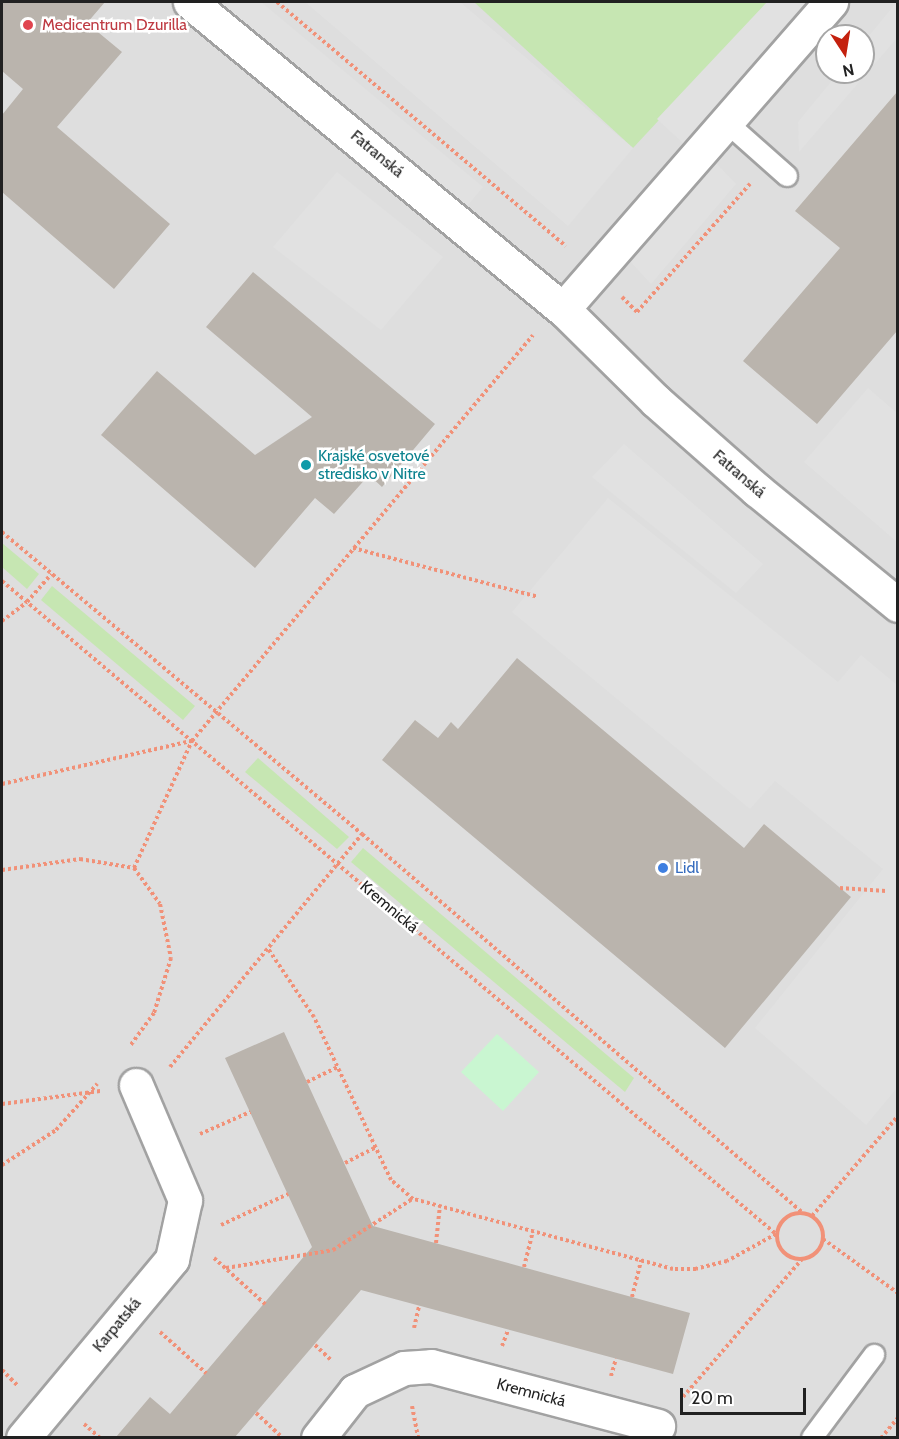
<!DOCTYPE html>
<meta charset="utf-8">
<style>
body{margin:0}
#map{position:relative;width:899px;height:1439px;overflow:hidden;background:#f0eee8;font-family:Cabin,sans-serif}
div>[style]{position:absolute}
.residential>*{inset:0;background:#dedede}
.grass>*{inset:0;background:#c6e6b2}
.park>*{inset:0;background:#c9f6d1}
.parking>*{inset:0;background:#e1e1e1}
.building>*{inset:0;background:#bab4ad}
.path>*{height:4px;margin-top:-2px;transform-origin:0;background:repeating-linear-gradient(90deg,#f19178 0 3px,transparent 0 6px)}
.path>.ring{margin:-2px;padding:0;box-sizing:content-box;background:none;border:4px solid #f19178;border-radius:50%}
.roads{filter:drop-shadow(2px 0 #a2a2a2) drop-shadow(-2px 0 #a2a2a2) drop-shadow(0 2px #a2a2a2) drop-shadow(0 -2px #a2a2a2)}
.service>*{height:20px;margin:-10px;padding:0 10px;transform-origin:10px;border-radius:10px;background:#fff}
.minor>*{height:33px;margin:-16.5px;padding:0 16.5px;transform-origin:16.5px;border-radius:16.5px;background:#fff}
.dots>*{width:16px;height:16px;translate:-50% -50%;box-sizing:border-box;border:3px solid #fff;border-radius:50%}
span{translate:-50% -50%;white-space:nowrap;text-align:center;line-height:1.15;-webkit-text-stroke:5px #fff;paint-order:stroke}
.health-label{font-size:16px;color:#be3a42}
.left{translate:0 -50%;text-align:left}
.street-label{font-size:16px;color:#212121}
.culture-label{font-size:16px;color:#0d838f}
.shop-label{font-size:16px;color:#366cbe}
.frame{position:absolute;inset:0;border:3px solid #212121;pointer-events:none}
.north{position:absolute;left:815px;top:24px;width:60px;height:60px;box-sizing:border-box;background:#fff;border:2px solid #a6a6a6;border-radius:50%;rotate:168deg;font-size:16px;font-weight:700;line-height:24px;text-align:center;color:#212121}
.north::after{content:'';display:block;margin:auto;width:21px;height:27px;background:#c4210e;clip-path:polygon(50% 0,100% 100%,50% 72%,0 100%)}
.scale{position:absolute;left:680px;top:1388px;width:126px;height:27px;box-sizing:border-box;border:3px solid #212121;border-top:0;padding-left:8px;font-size:18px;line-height:21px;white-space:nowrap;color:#212121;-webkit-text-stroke:4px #fff;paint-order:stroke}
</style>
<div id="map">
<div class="residential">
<div style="clip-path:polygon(evenodd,2px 2px,897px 2px,897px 1437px,2px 1437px,2px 2px,827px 36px,863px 36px,863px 72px,827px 72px,827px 36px)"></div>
</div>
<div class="grass">
<div style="clip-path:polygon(474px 2px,769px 2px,633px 148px)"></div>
<div style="clip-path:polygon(2px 543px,39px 574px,27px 589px,2px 567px)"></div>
<div style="clip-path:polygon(52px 586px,195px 706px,183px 720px,41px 600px)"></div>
<div style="clip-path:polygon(258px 758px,349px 837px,337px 849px,245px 772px)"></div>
<div style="clip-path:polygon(363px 848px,634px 1078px,625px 1092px,351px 862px)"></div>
</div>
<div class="park">
<div style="clip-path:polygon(497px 1034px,539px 1072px,503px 1111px,461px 1072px)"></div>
</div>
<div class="parking">
<div style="clip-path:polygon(211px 2px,261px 2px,483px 187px,462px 212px)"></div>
<div style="clip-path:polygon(305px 2px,460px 2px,633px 148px,568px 226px)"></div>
<div style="clip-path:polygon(767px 2px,809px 2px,684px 144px,657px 119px)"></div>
<div style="clip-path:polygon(897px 2px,897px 38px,799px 152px,798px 122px,839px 72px,863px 72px,863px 43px)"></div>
<div style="clip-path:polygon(716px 163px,736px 184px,651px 284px,629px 260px)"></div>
<div style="clip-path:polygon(337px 172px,443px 257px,381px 330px,273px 247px)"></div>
<div style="clip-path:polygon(868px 388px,897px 413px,897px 542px,804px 462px)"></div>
<div style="clip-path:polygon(624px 444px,763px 564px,736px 593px,592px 477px)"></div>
<div style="clip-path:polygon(608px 498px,838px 682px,861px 655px,897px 685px,897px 1088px,866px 1125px,755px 1028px,883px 869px,775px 781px,750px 809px,512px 612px)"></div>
</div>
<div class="building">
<div style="clip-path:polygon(2px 2px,105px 2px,87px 23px,122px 52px,57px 127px,170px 224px,114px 289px,2px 192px,2px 115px,23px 89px,2px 71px)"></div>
<div style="clip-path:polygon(897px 92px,897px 331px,817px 424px,743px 361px,840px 248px,795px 211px)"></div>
<div style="clip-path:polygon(253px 272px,435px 424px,382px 487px,369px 475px,334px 514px,315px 498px,255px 568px,101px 435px,157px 371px,255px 455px,312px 417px,206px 327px)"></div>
<div style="clip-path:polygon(517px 658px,744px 848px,764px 824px,851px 897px,725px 1048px,382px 760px,415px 720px,438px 738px,451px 722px,458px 729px)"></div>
<div style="clip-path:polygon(284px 1032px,373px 1226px,690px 1313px,673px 1374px,361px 1290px,235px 1437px,116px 1437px,150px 1397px,170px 1414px,312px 1247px,225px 1058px)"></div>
</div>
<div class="path">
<div style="left:277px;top:2px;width:378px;rotate:40.2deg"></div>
<div style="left:622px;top:297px;width:21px;rotate:45deg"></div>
<div style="left:637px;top:312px;width:171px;rotate:-48.6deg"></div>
<div style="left:2px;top:532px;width:470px;rotate:40deg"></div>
<div style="left:362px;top:834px;width:581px;rotate:40.68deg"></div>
<div style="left:353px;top:548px;width:191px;rotate:14.8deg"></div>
<div style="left:2px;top:581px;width:1013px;rotate:40.15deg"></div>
<div style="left:776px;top:1234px;width:56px;rotate:151.1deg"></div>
<div style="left:727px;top:1261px;width:32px;rotate:166deg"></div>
<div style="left:696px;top:1269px;width:23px;rotate:180deg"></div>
<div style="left:673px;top:1269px;width:269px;rotate:-164.9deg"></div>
<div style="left:413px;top:1199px;width:29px;rotate:-139deg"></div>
<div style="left:391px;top:1180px;width:180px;rotate:-115.3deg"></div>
<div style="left:314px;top:1017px;width:84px;rotate:-123.9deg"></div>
<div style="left:2px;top:621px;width:31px;rotate:-37deg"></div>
<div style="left:27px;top:602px;width:37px;rotate:-49deg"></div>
<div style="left:2px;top:784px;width:195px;rotate:-12.8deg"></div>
<div style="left:192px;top:741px;width:530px;rotate:-49.97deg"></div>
<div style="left:134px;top:868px;width:140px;rotate:-65.5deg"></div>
<div style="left:2px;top:870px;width:79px;rotate:-8deg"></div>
<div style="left:80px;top:859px;width:55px;rotate:9.5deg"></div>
<div style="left:134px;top:868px;width:44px;rotate:54.2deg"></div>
<div style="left:160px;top:904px;width:55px;rotate:78.5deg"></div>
<div style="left:171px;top:958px;width:58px;rotate:107.2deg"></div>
<div style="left:154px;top:1013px;width:41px;rotate:126deg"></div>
<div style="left:840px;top:888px;width:46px;rotate:3.7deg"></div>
<div style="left:170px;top:1067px;width:302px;rotate:-50.5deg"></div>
<div style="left:307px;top:1082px;width:34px;rotate:-26deg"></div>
<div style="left:2px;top:1104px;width:99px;rotate:-7.6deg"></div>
<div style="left:200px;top:1134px;width:55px;rotate:-23.7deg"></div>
<div style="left:345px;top:1163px;width:34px;rotate:-27deg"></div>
<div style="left:2px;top:1165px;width:64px;rotate:-32.9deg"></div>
<div style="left:56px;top:1130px;width:62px;rotate:-48.3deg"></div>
<div class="ring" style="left:777px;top:1213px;width:42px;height:42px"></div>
<div style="left:812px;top:1216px;width:132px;rotate:-49.3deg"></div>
<div style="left:221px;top:1225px;width:74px;rotate:-24.8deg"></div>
<div style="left:823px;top:1239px;width:92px;rotate:35.8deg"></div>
<div style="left:436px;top:1243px;width:37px;rotate:-84deg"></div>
<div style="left:214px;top:1258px;width:69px;rotate:42deg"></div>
<div style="left:524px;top:1267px;width:36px;rotate:-76deg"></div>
<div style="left:226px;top:1268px;width:109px;rotate:-9.5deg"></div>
<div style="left:333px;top:1250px;width:94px;rotate:-32.8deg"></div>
<div style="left:632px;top:1297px;width:38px;rotate:-76deg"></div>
<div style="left:414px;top:1328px;width:23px;rotate:-77deg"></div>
<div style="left:160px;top:1332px;width:62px;rotate:41.7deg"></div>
<div style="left:315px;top:1345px;width:23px;rotate:43deg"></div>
<div style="left:502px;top:1346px;width:17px;rotate:-69deg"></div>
<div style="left:2px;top:1370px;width:23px;rotate:45deg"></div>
<div style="left:611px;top:1376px;width:18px;rotate:-74deg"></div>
<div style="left:683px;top:1397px;width:182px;rotate:-49.2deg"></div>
<div style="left:412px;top:1406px;width:33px;rotate:79deg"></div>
<div style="left:256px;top:1413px;width:33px;rotate:43deg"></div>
<div style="left:84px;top:1424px;width:21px;rotate:41deg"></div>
<div style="left:881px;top:1438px;width:26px;rotate:-50deg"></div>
</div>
<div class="roads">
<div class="service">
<div style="left:725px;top:121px;width:83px;rotate:41.6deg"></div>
<div style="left:812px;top:1438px;width:104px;rotate:-53.2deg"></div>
</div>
<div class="minor">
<div style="left:190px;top:2px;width:483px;rotate:39.5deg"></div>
<div style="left:563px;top:309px;width:131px;rotate:44.7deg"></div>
<div style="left:656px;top:401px;width:135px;rotate:41.4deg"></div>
<div style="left:757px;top:490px;width:182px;rotate:39.2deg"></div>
<div style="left:563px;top:309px;width:408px;rotate:-48.9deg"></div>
<div style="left:23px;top:1438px;width:233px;rotate:-50.2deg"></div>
<div style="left:172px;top:1259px;width:60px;rotate:-77.6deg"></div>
<div style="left:185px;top:1200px;width:125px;rotate:-113.1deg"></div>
<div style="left:318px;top:1438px;width:60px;rotate:-51.8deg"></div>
<div style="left:355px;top:1391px;width:54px;rotate:-25.1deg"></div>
<div style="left:404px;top:1368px;width:27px;rotate:-4deg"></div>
<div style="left:431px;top:1366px;width:235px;rotate:14.8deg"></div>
</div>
</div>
<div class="dots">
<div style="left:28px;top:25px;background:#e0444e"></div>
<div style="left:306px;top:465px;background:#0f9aa8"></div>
<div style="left:663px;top:868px;background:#3f7fe0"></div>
</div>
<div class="health-label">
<span class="left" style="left:42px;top:25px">Medicentrum Dzurilla</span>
</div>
<div class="street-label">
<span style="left:377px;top:154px;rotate:40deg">Fatranská</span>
<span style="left:739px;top:474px;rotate:41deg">Fatranská</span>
<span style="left:389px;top:907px;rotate:40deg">Kremnická</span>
<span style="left:117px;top:1325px;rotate:-50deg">Karpatská</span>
<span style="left:531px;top:1393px;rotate:15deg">Kremnická</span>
</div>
<div class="culture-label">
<span class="left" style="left:318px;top:465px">Krajské osvetové<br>stredisko v Nitre</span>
</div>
<div class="shop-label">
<span class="left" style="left:675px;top:868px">Lidl</span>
</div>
<div class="frame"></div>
<div class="north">N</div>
<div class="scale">20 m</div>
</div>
